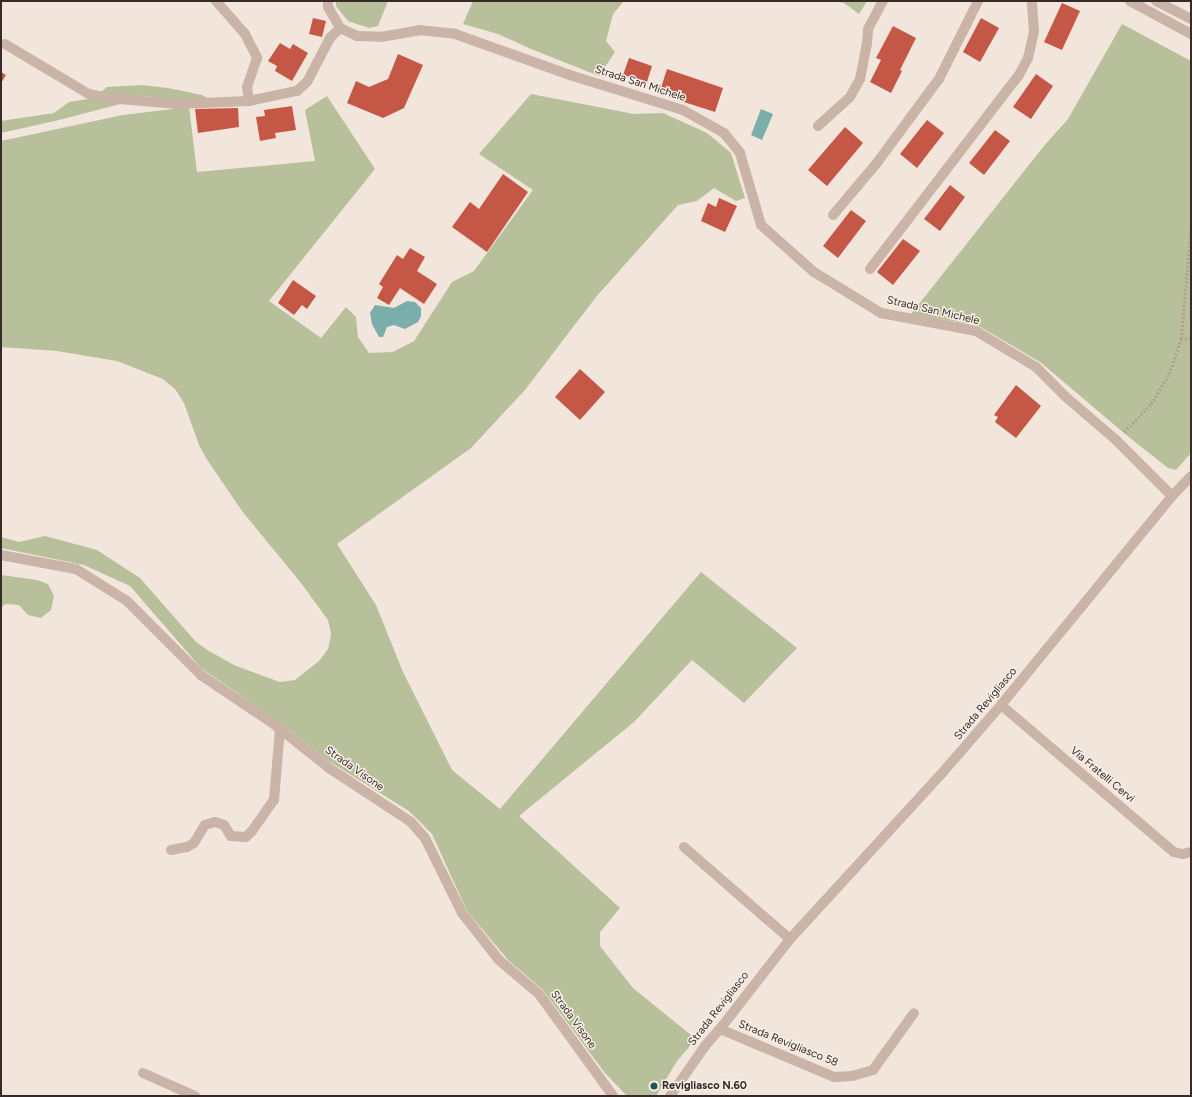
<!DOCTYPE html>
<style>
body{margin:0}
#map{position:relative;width:1192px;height:1097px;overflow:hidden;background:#f2e5db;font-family:Figtree,sans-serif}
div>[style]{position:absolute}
.green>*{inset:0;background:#b8c09b}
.water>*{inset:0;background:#7aaeab}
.building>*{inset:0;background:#c55746}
.path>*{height:2.5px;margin-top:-1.25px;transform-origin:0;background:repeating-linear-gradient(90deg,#b59d91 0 2px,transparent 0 4px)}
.minor>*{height:10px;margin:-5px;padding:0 5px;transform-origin:5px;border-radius:5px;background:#cab3a7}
.dots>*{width:11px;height:11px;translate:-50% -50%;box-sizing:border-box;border:2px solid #f9efe7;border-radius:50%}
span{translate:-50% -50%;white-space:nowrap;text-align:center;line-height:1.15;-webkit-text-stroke:3px #f9efe7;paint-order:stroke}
.street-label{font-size:11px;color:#362b28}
.poi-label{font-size:11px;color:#362b28;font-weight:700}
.left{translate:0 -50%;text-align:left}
.frame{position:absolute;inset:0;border:2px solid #362b28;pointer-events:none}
</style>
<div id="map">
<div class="green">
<div style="clip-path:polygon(336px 1px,388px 1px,378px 26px,369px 28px,348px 21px,336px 6px)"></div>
<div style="clip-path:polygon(473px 1px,624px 1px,613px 14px,606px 41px,615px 52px,599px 76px,531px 49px,498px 34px,463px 24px)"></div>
<div style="clip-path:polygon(834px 1px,867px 1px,859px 14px,844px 3px)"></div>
<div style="clip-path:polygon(1122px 24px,1191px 61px,1191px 453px,1176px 470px,1168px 468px,1130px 438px,1040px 362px,977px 325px,911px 314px,1044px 146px,1068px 119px)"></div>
<div style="clip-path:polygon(142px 85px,168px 88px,202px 95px,209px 99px,180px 100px,144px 96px,111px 95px,100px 93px,107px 87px)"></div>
<div style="clip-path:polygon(531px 94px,634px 114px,663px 113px,707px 133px,731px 153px,745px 198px,736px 201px,714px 188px,697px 201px,678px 205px,596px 297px,525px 390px,471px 448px,337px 544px,376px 605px,403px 672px,452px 770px,500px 809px,701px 572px,797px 648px,744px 703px,692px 660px,634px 722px,519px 816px,620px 908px,600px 932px,600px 946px,633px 988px,696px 1039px,677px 1061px,656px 1096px,627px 1096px,605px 1073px,543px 990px,508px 960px,467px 911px,432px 834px,409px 811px,327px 760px,282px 724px,201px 668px,130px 586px,84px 565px,1px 548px,1px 537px,19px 542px,45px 536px,97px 550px,140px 578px,196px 642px,209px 651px,234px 665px,280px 682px,295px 680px,319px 661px,328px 649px,331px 634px,328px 620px,301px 583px,242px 511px,206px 458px,199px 445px,184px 403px,175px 389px,163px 379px,117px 361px,57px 351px,1px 347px,1px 141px,123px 115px,189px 107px,197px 172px,315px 161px,305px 110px,327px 96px,375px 169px,269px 301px,321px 338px,346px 307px,356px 317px,358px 337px,369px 353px,393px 352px,414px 341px,452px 282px,474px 271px,533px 190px,479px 154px)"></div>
<div style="clip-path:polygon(88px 99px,128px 102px,59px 120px,1px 133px,1px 121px,54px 113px,69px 102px)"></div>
<div style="clip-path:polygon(1px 575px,37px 580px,48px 584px,54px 596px,51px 610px,41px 618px,28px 615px,19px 605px,6px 604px,1px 607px)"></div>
</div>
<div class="water">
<div style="clip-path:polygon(761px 109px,773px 114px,762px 140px,751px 135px)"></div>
<div style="clip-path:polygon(407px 301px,415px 302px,421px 308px,421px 316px,418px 322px,405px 329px,394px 325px,387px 327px,383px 337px,379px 337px,372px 324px,370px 313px,375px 305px,394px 308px)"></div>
</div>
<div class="building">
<div style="clip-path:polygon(1062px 3px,1080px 11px,1062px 50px,1044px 42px)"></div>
<div style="clip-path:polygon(313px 18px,326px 21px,322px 37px,309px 34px)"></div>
<div style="clip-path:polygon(981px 18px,999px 28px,980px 62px,963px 52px)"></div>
<div style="clip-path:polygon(893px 26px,916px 38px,900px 70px,902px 71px,891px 93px,870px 82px,881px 60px,876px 58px)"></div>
<div style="clip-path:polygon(280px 43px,290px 49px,293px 44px,308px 53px,292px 81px,275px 71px,277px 66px,268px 61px)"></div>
<div style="clip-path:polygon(398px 54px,423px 65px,404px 108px,383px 118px,347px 103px,356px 81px,369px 87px,388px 79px)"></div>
<div style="clip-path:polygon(629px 58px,652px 66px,647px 82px,623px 75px)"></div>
<div style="clip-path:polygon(667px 69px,723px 88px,715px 112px,659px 94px)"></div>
<div style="clip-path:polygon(1px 72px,6px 75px,1px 83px)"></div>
<div style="clip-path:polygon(1036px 74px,1053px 86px,1031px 119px,1013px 107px)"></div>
<div style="clip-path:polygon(292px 106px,296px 130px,275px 133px,276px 138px,260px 141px,256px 117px,265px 116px,264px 110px)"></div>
<div style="clip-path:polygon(238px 108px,239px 127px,198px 133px,195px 109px)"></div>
<div style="clip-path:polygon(927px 120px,944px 133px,917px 168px,900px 154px)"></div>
<div style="clip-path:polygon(845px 127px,863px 143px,827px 186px,808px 170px)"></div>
<div style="clip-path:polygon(995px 130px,1010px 141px,984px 175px,969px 163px)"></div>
<div style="clip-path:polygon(503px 174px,528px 192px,487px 252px,452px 227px,470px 202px,479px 209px)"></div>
<div style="clip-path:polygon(950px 185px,965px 197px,940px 231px,924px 219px)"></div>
<div style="clip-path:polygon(719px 198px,737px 206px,725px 232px,701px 221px,708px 203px,716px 207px)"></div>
<div style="clip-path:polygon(851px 210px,866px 221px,838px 258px,823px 246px)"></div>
<div style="clip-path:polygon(903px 239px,920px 251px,893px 285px,877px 272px)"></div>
<div style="clip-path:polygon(410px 248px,425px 257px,417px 271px,437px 284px,424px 304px,400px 288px,389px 305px,377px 298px,383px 287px,379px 284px,397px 255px,403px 259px)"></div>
<div style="clip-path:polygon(293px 280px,316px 296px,307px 309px,302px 305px,294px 315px,278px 303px)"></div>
<div style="clip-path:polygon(580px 369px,605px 392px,580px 420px,555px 397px)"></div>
<div style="clip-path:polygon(1016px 385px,1041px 406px,1016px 438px,995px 422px,998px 417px,994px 415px)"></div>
</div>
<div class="path">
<div style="left:1181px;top:339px;width:10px;rotate:-6deg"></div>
<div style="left:1124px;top:432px;width:39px;rotate:-46deg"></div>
<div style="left:1151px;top:404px;width:35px;rotate:-59deg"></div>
<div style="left:1169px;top:374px;width:37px;rotate:-71deg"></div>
<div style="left:1181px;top:339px;width:112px;rotate:-84.9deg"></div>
</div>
<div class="minor">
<div style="left:216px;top:1px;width:44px;rotate:48.7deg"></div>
<div style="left:245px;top:34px;width:27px;rotate:63deg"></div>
<div style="left:257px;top:58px;width:31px;rotate:109deg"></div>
<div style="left:247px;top:87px;width:14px;rotate:82deg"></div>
<div style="left:328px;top:1px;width:6px;rotate:90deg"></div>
<div style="left:328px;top:7px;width:24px;rotate:60deg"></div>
<div style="left:340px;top:28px;width:19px;rotate:25deg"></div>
<div style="left:357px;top:36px;width:24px;rotate:2deg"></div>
<div style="left:381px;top:37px;width:39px;rotate:-10deg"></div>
<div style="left:419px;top:30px;width:36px;rotate:6deg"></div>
<div style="left:455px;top:34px;width:125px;rotate:19.6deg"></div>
<div style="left:573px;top:76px;width:115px;rotate:17.2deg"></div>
<div style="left:683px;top:110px;width:47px;rotate:29.3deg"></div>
<div style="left:724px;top:133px;width:26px;rotate:51deg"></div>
<div style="left:740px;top:153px;width:75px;rotate:73.7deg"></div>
<div style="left:761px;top:225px;width:71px;rotate:41.6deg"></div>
<div style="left:814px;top:272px;width:79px;rotate:31.5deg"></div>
<div style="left:881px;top:313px;width:97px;rotate:10.7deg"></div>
<div style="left:976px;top:331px;width:70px;rotate:31deg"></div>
<div style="left:1036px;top:367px;width:42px;rotate:45deg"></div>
<div style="left:1066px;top:397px;width:66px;rotate:40.7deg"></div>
<div style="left:1116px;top:440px;width:79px;rotate:45deg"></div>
<div style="left:1130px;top:1px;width:69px;rotate:28.4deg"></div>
<div style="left:1156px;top:1px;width:39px;rotate:27deg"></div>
<div style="left:5px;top:44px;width:98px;rotate:30.8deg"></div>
<div style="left:89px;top:94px;width:19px;rotate:12deg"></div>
<div style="left:108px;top:98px;width:70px;rotate:4.9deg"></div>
<div style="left:178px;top:104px;width:71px;rotate:-2.4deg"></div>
<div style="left:249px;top:101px;width:49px;rotate:-11.8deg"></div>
<div style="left:297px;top:91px;width:13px;rotate:-42deg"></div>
<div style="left:307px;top:82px;width:50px;rotate:-62.4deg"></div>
<div style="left:330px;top:38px;width:14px;rotate:-45deg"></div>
<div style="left:818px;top:126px;width:43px;rotate:-42.2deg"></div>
<div style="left:850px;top:97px;width:21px;rotate:-61deg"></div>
<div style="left:860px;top:79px;width:36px;rotate:-79deg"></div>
<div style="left:867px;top:44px;width:15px;rotate:-86deg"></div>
<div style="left:868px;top:29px;width:32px;rotate:-62deg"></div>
<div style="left:833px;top:215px;width:67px;rotate:-49.9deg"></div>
<div style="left:876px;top:164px;width:106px;rotate:-53.5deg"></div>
<div style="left:939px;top:79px;width:87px;rotate:-63.4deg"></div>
<div style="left:870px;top:269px;width:245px;rotate:-52.5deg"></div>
<div style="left:1019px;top:75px;width:19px;rotate:-62deg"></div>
<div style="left:1028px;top:58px;width:27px;rotate:-77deg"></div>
<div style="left:1034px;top:32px;width:31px;rotate:-94deg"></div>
<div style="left:1px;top:555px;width:76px;rotate:10.6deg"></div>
<div style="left:76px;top:569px;width:60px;rotate:32.1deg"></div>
<div style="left:127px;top:601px;width:105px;rotate:45deg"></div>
<div style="left:201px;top:675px;width:89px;rotate:34deg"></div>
<div style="left:275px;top:725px;width:69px;rotate:38.5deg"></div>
<div style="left:329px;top:768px;width:98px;rotate:33.4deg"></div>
<div style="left:411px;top:822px;width:21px;rotate:49deg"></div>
<div style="left:425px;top:838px;width:84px;rotate:63.7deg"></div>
<div style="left:462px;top:913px;width:60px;rotate:51.8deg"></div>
<div style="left:499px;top:960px;width:52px;rotate:40.4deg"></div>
<div style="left:539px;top:994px;width:126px;rotate:54deg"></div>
<div style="left:1001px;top:705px;width:227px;rotate:40.4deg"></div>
<div style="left:1174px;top:852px;width:9px;rotate:13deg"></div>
<div style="left:1183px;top:854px;width:8px;rotate:-14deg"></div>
<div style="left:684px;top:847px;width:140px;rotate:41deg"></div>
<div style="left:171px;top:850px;width:16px;rotate:-11deg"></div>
<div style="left:187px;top:847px;width:8px;rotate:-30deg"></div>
<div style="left:194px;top:843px;width:21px;rotate:-59deg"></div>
<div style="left:205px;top:825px;width:10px;rotate:-17deg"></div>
<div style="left:215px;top:822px;width:9px;rotate:18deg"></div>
<div style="left:224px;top:825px;width:13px;rotate:58deg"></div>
<div style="left:231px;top:836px;width:15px;rotate:4deg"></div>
<div style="left:246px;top:837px;width:8px;rotate:-45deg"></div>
<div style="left:252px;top:831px;width:38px;rotate:-55deg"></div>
<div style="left:274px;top:800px;width:71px;rotate:-85.2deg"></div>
<div style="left:720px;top:1029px;width:124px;rotate:22.8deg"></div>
<div style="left:834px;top:1077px;width:18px;rotate:-3deg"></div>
<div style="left:852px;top:1076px;width:22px;rotate:-16deg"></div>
<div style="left:873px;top:1070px;width:70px;rotate:-54.3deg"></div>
<div style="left:143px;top:1073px;width:57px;rotate:23.9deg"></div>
<div style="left:670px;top:1096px;width:61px;rotate:-55deg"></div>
<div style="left:705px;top:1046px;width:23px;rotate:-49deg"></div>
<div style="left:720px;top:1029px;width:114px;rotate:-52.1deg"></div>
<div style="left:790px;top:939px;width:226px;rotate:-47.5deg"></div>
<div style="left:943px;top:772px;width:89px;rotate:-49.1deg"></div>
<div style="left:1001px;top:705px;width:270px;rotate:-50.7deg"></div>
<div style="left:1172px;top:496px;width:28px;rotate:-46deg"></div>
</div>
<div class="dots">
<div style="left:654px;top:1086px;background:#1d5755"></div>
</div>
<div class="street-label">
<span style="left:640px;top:84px;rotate:18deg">Strada San Michele</span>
<span style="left:933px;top:311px;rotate:13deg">Strada San Michele</span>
<span style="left:986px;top:704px;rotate:-50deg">Strada Revigliasco</span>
<span style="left:354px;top:769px;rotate:35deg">Strada Visone</span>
<span style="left:1102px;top:775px;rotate:40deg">Via Fratelli Cervi</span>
<span style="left:719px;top:1009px;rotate:-52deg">Strada Revigliasco</span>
<span style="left:573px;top:1020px;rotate:54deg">Strada Visone</span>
<span style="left:788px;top:1044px;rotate:22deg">Strada Revigliasco 58</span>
</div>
<div class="poi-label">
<span class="left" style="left:662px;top:1086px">Revigliasco N.60</span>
</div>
<div class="frame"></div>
</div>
